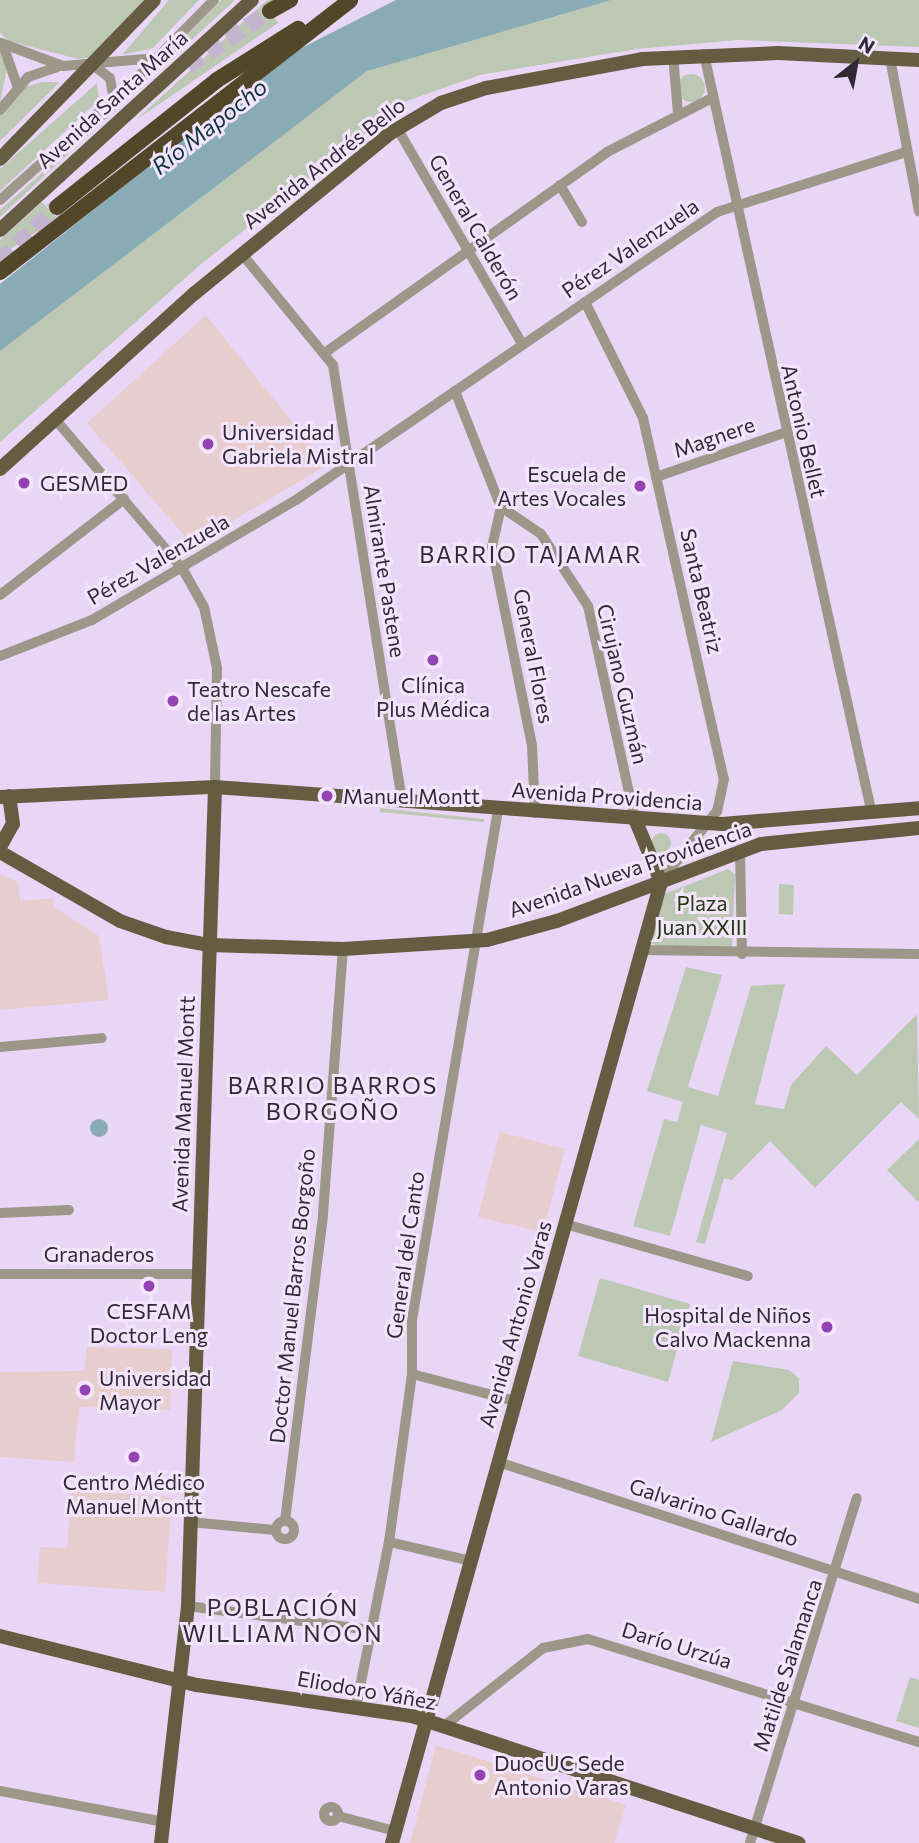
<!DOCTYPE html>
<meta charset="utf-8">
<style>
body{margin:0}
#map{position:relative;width:919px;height:1843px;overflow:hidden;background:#e9d6f6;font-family:Commissioner,sans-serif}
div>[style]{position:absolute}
.education>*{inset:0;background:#e8cdcf}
.green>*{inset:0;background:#bdc8b4}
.round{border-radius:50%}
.water>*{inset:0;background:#88abb6}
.highway-tunnel>*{height:16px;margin-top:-8px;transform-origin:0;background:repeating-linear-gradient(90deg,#c4b4d0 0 16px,transparent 0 24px)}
.minor>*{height:10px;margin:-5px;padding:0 5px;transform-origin:5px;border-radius:5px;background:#9c9789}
.minor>.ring{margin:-5px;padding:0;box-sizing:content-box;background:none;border:10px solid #9c9789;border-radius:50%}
.major>*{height:14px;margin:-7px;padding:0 7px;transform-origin:7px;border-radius:7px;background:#665c42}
.highway>*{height:16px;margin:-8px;padding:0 8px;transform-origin:8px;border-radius:8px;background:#534729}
.dots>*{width:19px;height:19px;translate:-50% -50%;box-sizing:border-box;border:4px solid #f4e5fe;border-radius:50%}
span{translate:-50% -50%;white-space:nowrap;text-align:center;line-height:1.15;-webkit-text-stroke:6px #f4e5fe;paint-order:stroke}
.street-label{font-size:21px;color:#312a36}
.poi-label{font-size:21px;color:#312a36}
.left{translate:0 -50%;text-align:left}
.right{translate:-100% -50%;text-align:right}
.park-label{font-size:21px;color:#25390f}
.water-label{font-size:23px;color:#0f313a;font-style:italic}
.neighbourhood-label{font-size:23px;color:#312a36;letter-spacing:2px}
.north{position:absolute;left:821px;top:28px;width:70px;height:70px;-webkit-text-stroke:5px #f4e5fe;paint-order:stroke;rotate:31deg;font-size:19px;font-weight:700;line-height:28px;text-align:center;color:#312a36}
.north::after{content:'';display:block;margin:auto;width:24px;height:32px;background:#312a36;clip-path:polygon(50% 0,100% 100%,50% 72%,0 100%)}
</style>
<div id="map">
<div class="education">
<div style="clip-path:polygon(206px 315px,327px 465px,192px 545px,87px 423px)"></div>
<div style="clip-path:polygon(0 874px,18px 882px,20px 901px,53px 898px,54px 907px,99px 936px,109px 1000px,0 1010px)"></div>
<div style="clip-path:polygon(500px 1132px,565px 1149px,543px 1232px,478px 1217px)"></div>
<div style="clip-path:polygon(87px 1347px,172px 1349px,170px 1410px,79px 1407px,74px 1462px,0 1457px,0 1372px,84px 1371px)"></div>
<div style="clip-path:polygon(71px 1490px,172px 1497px,165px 1592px,37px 1583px,40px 1547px,67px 1548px)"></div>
<div style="clip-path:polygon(436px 1745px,626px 1805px,614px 1843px,410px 1843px)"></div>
</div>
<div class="green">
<div style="clip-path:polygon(0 0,144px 0,94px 57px,78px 59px,9px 41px,0 33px)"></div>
<div style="clip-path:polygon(169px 0,199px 0,153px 48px,122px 55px)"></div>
<div style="clip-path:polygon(221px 0,235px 0,0 217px,0 210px,123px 101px)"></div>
<div style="clip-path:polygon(267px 0,275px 0,267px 5px,278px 23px,136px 120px)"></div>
<div style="clip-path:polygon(396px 0,598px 0,538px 18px,611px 0,919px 0,919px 47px,738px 40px,637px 49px,480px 75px,407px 101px,200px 265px,0 442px,0 288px,292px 53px)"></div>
<div style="clip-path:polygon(0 52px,7px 68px,0 103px)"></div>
<div class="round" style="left:677px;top:74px;width:28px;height:28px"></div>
<div style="clip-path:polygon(42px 82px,60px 82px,0 141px,0 115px,25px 87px)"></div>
<div style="clip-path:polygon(97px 83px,99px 100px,0 191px,0 169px)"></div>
<div style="clip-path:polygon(42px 202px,57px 218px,0 256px,0 240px)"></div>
<div style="clip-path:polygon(380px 808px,484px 819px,484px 822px,380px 812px)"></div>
<div class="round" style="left:651px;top:833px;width:20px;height:20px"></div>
<div style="clip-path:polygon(701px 837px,733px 837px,734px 840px,697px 856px)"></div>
<div style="clip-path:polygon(728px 869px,735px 874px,732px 949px,656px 946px,648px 940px,664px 894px)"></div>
<div style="clip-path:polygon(779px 884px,794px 885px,793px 915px,779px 914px)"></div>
<div style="clip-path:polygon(686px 967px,722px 975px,688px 1087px,718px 1096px,751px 986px,785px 984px,755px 1104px,784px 1109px,791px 1085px,826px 1046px,857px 1075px,917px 1014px,919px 1119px,901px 1102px,815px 1188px,770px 1141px,732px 1180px,724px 1178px,705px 1244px,696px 1242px,727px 1133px,701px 1125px,670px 1236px,633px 1226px,664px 1119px,677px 1122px,683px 1102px,647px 1091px)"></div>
<div style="clip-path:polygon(919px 1139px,919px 1201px,918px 1202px,887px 1170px)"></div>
<div style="clip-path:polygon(600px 1278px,690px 1304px,668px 1382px,578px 1356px)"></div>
<div style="clip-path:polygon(733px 1361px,789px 1370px,799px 1378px,799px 1393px,782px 1410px,711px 1442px)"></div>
<div style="clip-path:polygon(910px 1677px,919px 1680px,919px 1728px,896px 1721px)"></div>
</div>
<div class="water">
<div style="clip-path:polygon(396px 0,611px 0,367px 71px,0 351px,0 284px,290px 54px)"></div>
<div class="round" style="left:90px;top:1119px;width:18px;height:18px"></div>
</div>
<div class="highway-tunnel">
<div style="left:188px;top:66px;width:99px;rotate:-33.9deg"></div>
<div style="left:0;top:261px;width:79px;rotate:-43.5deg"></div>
</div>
<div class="minor">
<div style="left:1px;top:43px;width:66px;rotate:20.4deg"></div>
<div style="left:63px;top:66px;width:94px;rotate:-4.9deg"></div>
<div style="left:3px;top:45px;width:46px;rotate:70.8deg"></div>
<div style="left:704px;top:54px;width:778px;rotate:77.54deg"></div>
<div style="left:673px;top:56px;width:57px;rotate:85deg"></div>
<div style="left:890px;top:58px;width:156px;rotate:79.3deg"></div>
<div style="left:94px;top:66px;width:20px;rotate:37deg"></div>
<div style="left:110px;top:78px;width:22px;rotate:80deg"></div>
<div style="left:0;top:110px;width:43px;rotate:-49.7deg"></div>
<div style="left:28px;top:77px;width:31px;rotate:-19deg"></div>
<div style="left:397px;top:128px;width:250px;rotate:59.9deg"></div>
<div style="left:560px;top:185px;width:43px;rotate:59.3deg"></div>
<div style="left:0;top:200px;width:182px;rotate:-41.7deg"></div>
<div style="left:136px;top:79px;width:111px;rotate:-45.4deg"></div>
<div style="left:242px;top:254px;width:144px;rotate:50.7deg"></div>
<div style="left:333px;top:365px;width:440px;rotate:81deg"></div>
<div style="left:585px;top:302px;width:130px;rotate:63.4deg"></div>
<div style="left:643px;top:418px;width:370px;rotate:77.4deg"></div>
<div style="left:724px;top:779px;width:33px;rotate:102deg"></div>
<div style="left:717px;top:811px;width:90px;rotate:128.7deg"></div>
<div style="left:326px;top:352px;width:345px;rotate:-35.4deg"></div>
<div style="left:607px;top:152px;width:116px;rotate:-27.2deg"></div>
<div style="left:455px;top:391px;width:125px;rotate:68.4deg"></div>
<div style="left:55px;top:419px;width:196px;rotate:49.6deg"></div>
<div style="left:182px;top:568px;width:45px;rotate:60.6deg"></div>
<div style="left:204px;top:607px;width:62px;rotate:78deg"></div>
<div style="left:217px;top:668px;width:119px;rotate:91deg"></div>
<div style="left:656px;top:477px;width:135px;rotate:-19deg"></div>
<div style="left:501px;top:507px;width:48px;rotate:34deg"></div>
<div style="left:541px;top:534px;width:86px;rotate:56.9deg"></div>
<div style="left:588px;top:606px;width:218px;rotate:77.6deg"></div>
<div style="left:501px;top:507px;width:41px;rotate:102.7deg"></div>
<div style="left:492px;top:547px;width:202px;rotate:78.6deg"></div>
<div style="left:532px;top:745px;width:68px;rotate:87.5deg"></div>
<div style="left:0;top:595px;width:157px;rotate:-37.7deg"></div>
<div style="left:0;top:656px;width:99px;rotate:-21.4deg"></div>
<div style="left:92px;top:620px;width:237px;rotate:-30.5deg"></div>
<div style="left:296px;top:500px;width:510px;rotate:-34.38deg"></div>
<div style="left:717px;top:212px;width:198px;rotate:-17.6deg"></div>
<div style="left:740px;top:851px;width:103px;rotate:88.9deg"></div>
<div style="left:640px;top:950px;width:279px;rotate:0.8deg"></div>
<div style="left:0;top:1047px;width:102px;rotate:-5deg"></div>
<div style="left:0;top:1213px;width:69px;rotate:-2.5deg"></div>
<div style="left:565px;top:1224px;width:190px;rotate:15.9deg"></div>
<div style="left:0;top:1274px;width:199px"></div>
<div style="left:412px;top:1374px;width:106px;rotate:14.7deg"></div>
<div style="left:498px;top:1462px;width:443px;rotate:18deg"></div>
<div class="ring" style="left:276px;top:1521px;width:8px;height:8px"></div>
<div style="left:285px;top:1521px;width:309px;rotate:-82.9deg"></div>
<div style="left:323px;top:1214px;width:266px;rotate:-85.7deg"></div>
<div style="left:190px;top:1522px;width:85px;rotate:5.4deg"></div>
<div style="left:389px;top:1542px;width:84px;rotate:13deg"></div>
<div style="left:188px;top:1606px;width:184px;rotate:7.5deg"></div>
<div style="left:356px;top:1707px;width:168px;rotate:-78.7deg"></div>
<div style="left:389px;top:1542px;width:170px;rotate:-82.2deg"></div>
<div style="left:412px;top:1374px;width:54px;rotate:-90deg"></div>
<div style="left:412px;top:1320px;width:517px;rotate:-80.43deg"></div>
<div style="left:444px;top:1726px;width:126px;rotate:-38.2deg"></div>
<div style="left:543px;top:1648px;width:46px;rotate:-11.3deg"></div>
<div style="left:588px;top:1639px;width:347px;rotate:17.3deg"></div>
<div style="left:0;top:1791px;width:167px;rotate:10.7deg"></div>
<div class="ring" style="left:324px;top:1807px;width:4px;height:4px"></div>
<div style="left:338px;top:1816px;width:59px;rotate:14.7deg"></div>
<div style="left:750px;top:1843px;width:361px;rotate:-72.8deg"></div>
</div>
<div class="major">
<div style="left:0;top:159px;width:221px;rotate:-45.9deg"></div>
<div style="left:0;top:230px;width:341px;rotate:-42.4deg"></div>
<div style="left:0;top:469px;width:263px;rotate:-42.1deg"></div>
<div style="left:195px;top:293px;width:251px;rotate:-39.3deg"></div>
<div style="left:389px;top:134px;width:61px;rotate:-30.8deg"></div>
<div style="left:441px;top:103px;width:47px;rotate:-18.4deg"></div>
<div style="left:486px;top:88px;width:159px;rotate:-10.5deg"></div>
<div style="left:642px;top:59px;width:136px;rotate:-2.5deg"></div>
<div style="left:778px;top:53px;width:141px;rotate:2.8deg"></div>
<div style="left:0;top:797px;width:215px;rotate:-2.7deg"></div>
<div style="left:215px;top:787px;width:508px;rotate:4.17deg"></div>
<div style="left:722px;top:824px;width:198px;rotate:-4.6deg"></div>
<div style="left:0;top:847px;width:26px;rotate:-61deg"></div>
<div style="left:13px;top:824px;width:28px;rotate:-98deg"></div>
<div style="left:0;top:852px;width:138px;rotate:29.9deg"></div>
<div style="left:120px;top:921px;width:49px;rotate:19.2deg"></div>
<div style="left:166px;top:937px;width:44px;rotate:10.5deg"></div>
<div style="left:209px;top:945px;width:134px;rotate:1.7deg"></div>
<div style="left:343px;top:949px;width:144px;rotate:-3.6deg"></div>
<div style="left:487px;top:940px;width:73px;rotate:-15.2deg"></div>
<div style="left:557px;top:921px;width:218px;rotate:-20.7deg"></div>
<div style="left:761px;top:844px;width:159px;rotate:-5.8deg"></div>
<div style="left:0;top:1636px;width:203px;rotate:14deg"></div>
<div style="left:197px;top:1685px;width:217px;rotate:8.2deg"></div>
<div style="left:412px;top:1716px;width:407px;rotate:18.2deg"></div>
<div style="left:161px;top:1843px;width:239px;rotate:-83.5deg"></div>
<div style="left:188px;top:1606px;width:819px;rotate:-88.11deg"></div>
<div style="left:392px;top:1843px;width:998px;rotate:-74.36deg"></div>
<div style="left:661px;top:882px;width:68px;rotate:-112.4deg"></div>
</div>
<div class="highway">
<div style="left:270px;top:11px;width:23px;rotate:-29deg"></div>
<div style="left:57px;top:207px;width:204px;rotate:-38.4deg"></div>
<div style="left:217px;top:80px;width:96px;rotate:-32.2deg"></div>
<div style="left:0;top:272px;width:443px;rotate:-37.8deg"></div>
</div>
<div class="dots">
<div style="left:208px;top:444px;background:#9343b2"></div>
<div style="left:24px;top:483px;background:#9343b2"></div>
<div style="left:640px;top:486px;background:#9343b2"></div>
<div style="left:433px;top:660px;background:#9343b2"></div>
<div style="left:173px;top:701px;background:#9343b2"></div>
<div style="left:327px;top:796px;background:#9343b2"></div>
<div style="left:149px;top:1286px;background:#9343b2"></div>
<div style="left:827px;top:1327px;background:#9343b2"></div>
<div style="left:85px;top:1390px;background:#9343b2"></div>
<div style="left:134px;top:1457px;background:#9343b2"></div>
<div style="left:480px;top:1775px;background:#9343b2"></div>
</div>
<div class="street-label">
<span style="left:112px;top:99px;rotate:-42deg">Avenida Santa María</span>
<span style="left:324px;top:163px;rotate:-38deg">Avenida Andrés Bello</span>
<span style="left:476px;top:227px;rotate:60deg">General Calderón</span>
<span style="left:630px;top:248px;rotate:-34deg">Pérez Valenzuela</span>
<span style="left:804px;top:431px;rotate:77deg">Antonio Bellet</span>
<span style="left:714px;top:437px;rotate:-19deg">Magnere</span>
<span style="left:158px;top:559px;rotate:-30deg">Pérez Valenzuela</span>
<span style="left:385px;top:571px;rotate:81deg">Almirante Pastene</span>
<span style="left:702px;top:591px;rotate:77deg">Santa Beatriz</span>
<span style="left:534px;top:656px;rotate:79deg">General Flores</span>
<span style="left:623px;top:684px;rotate:77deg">Cirujano Guzmán</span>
<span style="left:607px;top:796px;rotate:4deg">Avenida Providencia</span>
<span style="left:630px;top:869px;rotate:-19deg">Avenida Nueva Providencia</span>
<span style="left:183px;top:1104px;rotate:-88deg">Avenida Manuel Montt</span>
<span style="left:99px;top:1254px">Granaderos</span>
<span style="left:405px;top:1255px;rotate:-82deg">General del Canto</span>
<span style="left:292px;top:1296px;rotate:-84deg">Doctor Manuel Barros Borgoño</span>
<span style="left:515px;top:1324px;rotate:-74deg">Avenida Antonio Varas</span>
<span style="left:714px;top:1512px;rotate:18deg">Galvarino Gallardo</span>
<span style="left:677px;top:1645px;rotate:17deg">Darío Urzúa</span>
<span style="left:787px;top:1665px;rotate:-72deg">Matilde Salamanca</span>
<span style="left:367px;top:1690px;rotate:10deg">Eliodoro Yáñez</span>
</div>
<div class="poi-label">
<span class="left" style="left:222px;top:444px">Universidad<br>Gabriela Mistral</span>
<span class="right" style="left:626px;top:486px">Escuela de<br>Artes Vocales</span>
<span class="left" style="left:40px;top:483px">GESMED</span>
<span style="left:433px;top:697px">Clínica<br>Plus Médica</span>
<span class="left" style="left:187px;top:701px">Teatro Nescafe<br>de las Artes</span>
<span class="left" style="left:343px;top:796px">Manuel Montt</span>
<span style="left:149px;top:1323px">CESFAM<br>Doctor Leng</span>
<span class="right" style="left:811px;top:1327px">Hospital de Niños<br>Calvo Mackenna</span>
<span class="left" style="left:99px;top:1390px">Universidad<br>Mayor</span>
<span style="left:134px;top:1494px">Centro Médico<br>Manuel Montt</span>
<span class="left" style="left:494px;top:1775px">DuocUC Sede<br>Antonio Varas</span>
</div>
<div class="park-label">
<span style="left:702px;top:915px">Plaza<br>Juan XXIII</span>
</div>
<div class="water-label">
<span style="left:209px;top:126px;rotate:-38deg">Río Mapocho</span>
</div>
<div class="neighbourhood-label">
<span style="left:531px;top:554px">BARRIO TAJAMAR</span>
<span style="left:333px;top:1098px">BARRIO BARROS<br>BORGOÑO</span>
<span style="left:283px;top:1620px">POBLACIÓN<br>WILLIAM NOON</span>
</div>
<div class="north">N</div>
</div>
